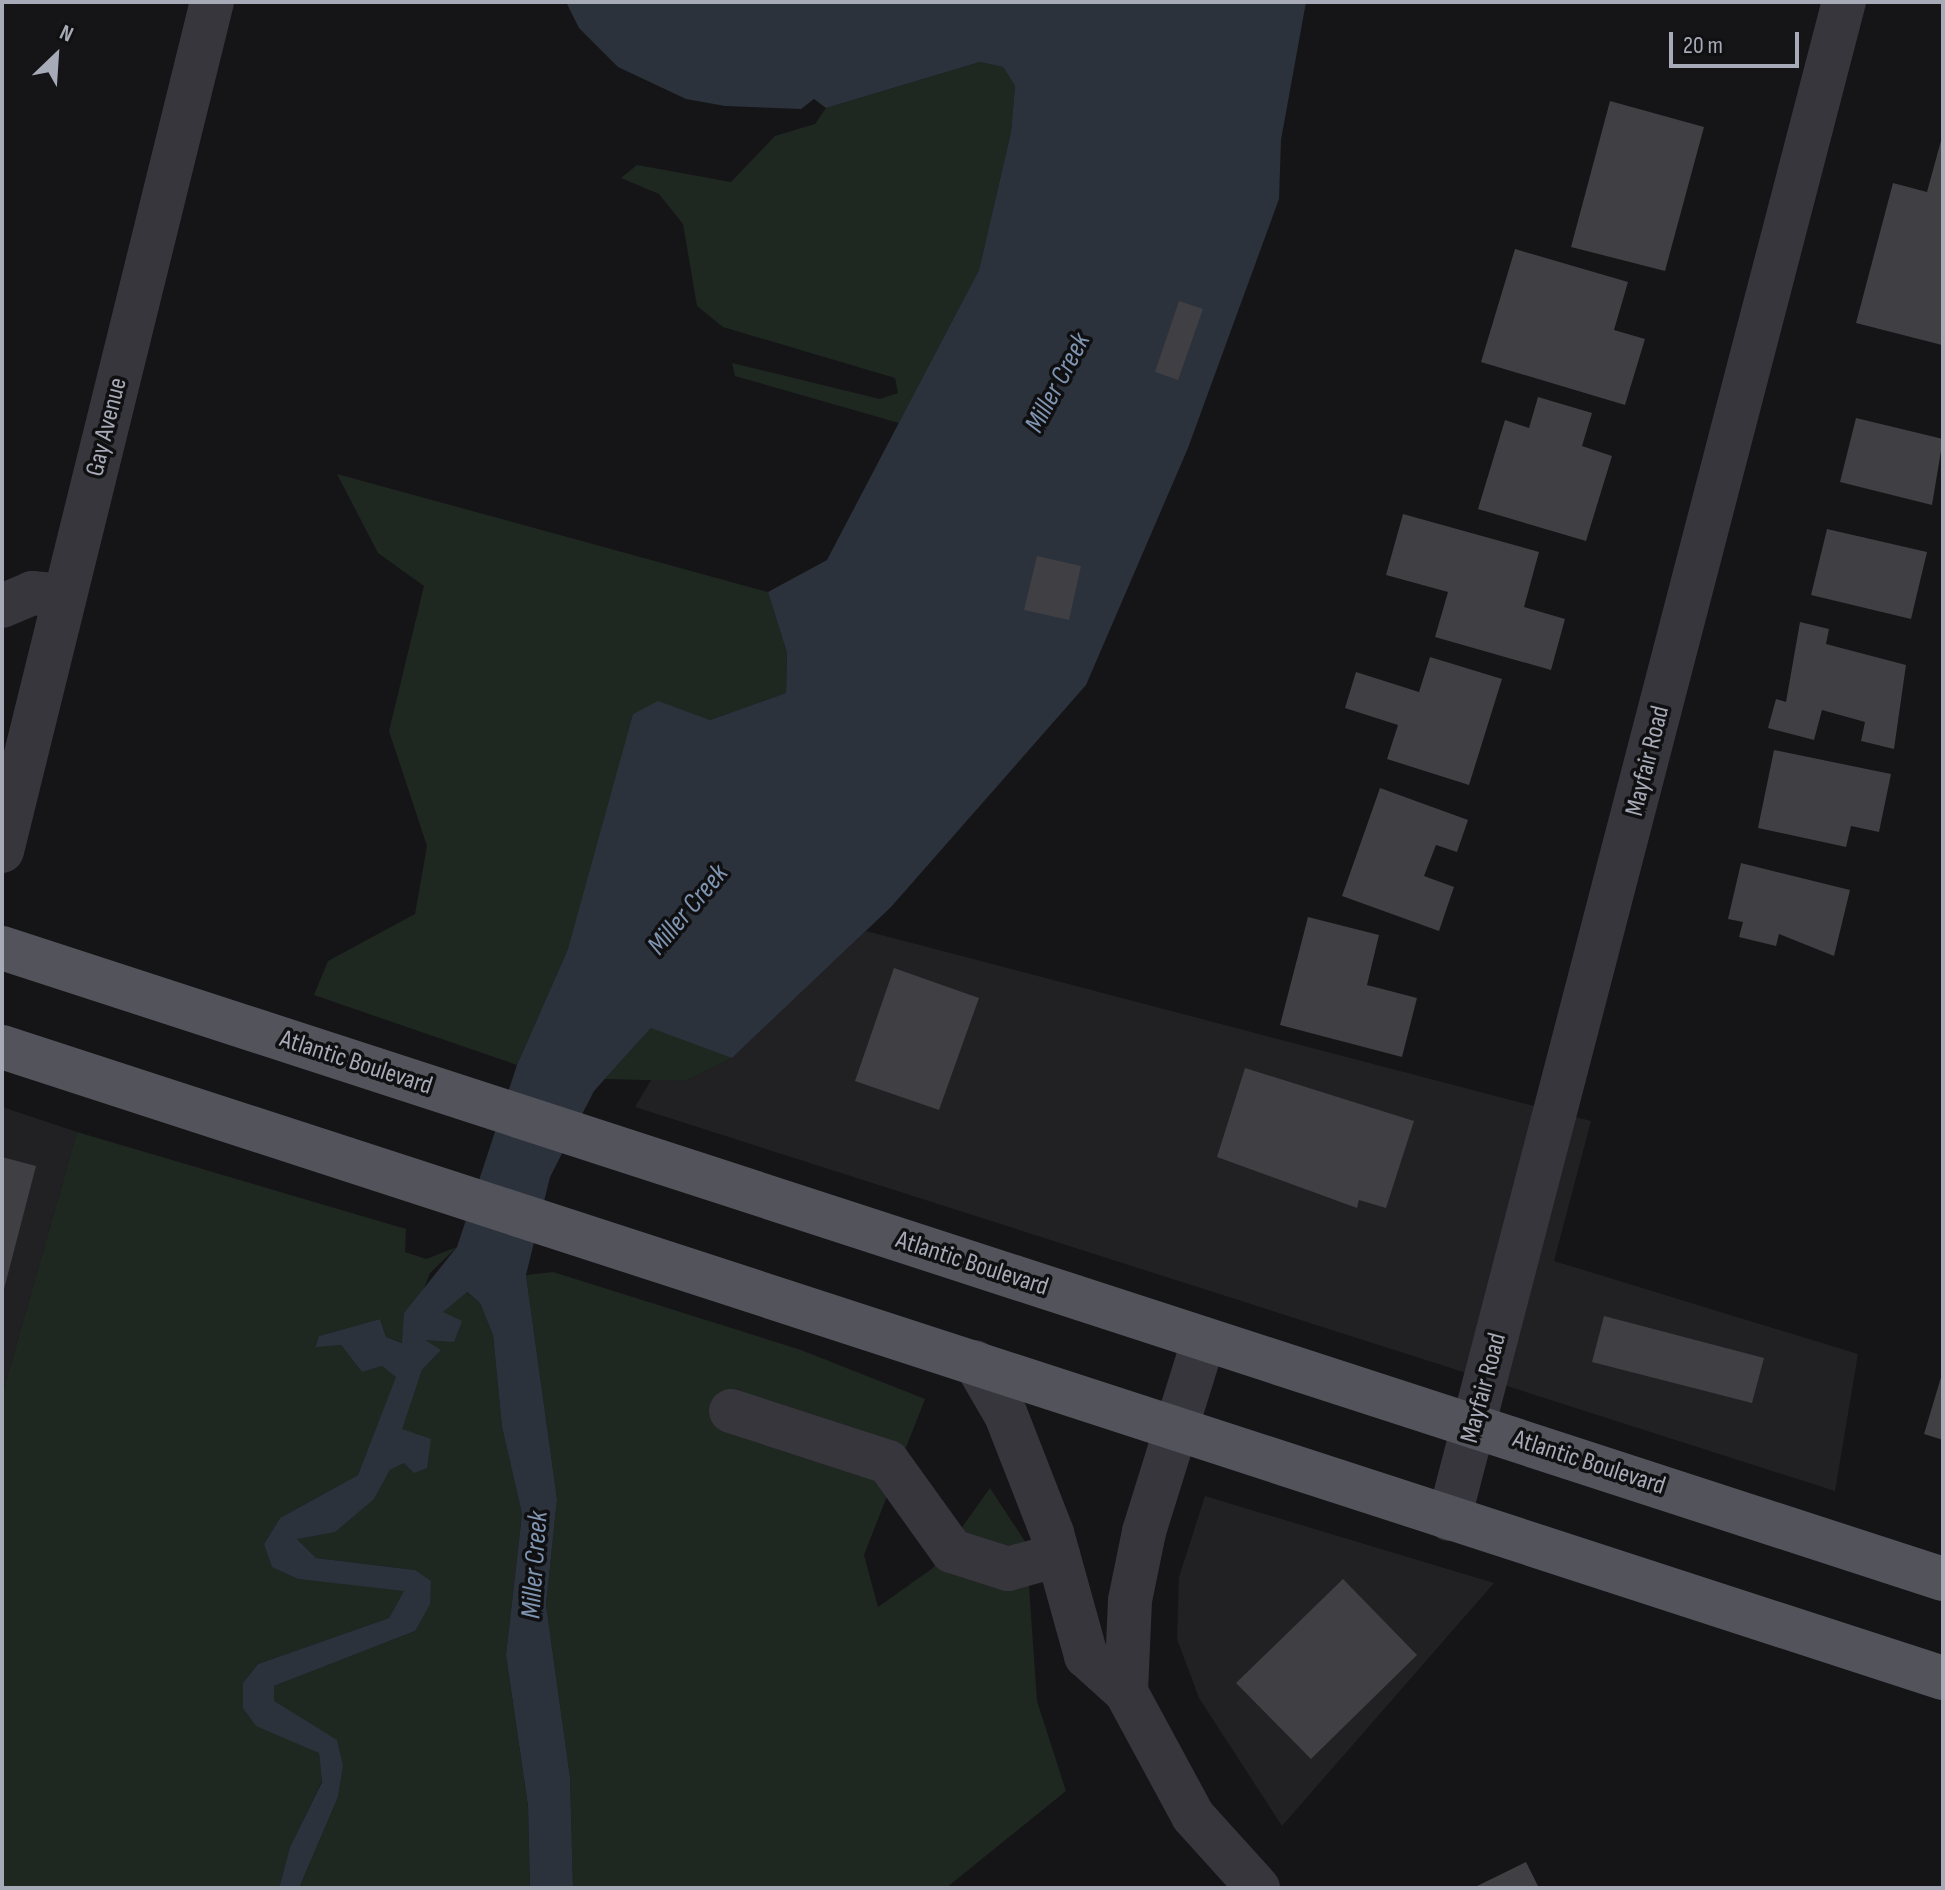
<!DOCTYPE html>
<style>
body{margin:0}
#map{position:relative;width:1945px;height:1890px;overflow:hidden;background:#151517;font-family:"Sofia Sans Condensed",sans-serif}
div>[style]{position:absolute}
.built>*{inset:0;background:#212124}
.green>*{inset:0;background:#1f2721}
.water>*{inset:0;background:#2b323b}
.building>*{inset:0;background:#3f3f44}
.minor>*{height:44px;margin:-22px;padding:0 22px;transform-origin:22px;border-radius:22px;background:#36363c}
.major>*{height:44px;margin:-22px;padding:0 22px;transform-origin:22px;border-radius:22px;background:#52535b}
span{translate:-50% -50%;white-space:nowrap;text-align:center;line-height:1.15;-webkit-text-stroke:7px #101012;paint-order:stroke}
.street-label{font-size:26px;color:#a7aab7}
.water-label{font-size:28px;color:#7f95b1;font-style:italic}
.frame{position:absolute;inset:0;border:4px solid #a7aab7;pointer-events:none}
.north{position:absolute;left:16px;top:16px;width:80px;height:80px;-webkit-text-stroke:6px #101012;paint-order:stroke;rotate:25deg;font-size:22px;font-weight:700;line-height:32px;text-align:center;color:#a7aab7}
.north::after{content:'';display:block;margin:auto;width:28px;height:36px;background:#a7aab7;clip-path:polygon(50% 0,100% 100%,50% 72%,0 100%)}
.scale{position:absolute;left:1669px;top:32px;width:130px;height:36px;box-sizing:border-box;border:4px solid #a7aab7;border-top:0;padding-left:10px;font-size:24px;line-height:28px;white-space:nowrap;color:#a7aab7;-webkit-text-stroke:6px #101012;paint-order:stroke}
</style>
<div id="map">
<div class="built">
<div style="clip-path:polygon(866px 931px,1591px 1121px,1554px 1261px,1858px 1354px,1835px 1491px,635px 1107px,653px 1077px,686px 1081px,732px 1058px)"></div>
<div style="clip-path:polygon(2px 1107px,77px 1132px,2px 1395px)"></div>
<div style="clip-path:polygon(1205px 1496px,1494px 1583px,1282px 1826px,1199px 1698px,1177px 1639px,1179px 1577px)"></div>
</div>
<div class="green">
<div style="clip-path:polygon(980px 62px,1003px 67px,1015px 86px,1011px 132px,979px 270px,899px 423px,735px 376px,732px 363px,880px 399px,898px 393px,895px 378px,723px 327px,697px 306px,683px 224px,659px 194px,621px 178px,637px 165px,731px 182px,775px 136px,815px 124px,826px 108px)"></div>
<div style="clip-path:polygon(337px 474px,768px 592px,787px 653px,786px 693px,710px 720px,658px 702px,568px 949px,517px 1065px,314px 995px,328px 961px,415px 914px,427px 846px,389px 731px,424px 586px,378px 553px)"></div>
<div style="clip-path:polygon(651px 1028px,664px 1028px,732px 1058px,686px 1081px,605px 1079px)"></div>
<div style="clip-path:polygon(77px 1132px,406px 1229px,405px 1252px,426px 1259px,457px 1247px,430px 1273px,403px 1343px,386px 1337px,380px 1319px,319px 1336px,315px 1346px,341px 1345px,362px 1372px,382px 1366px,397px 1377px,358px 1475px,280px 1518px,264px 1544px,273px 1566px,298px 1579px,405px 1590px,389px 1618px,258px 1664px,243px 1683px,290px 1738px,319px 1753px,322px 1781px,290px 1847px,279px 1888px,2px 1888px,2px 1395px)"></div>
<div style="clip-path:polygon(553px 1272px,801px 1350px,925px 1399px,864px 1555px,878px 1607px,933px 1568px,990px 1488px,1026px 1543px,1037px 1701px,1066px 1791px,946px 1888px,573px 1888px,570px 1777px,546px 1605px,557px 1499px,526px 1275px)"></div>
<div style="clip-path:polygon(466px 1292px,480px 1303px,493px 1335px,502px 1427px,522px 1514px,506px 1655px,528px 1807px,530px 1888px,299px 1888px,338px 1797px,343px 1766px,273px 1701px,274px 1686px,415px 1631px,415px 1570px,316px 1558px,297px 1539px,374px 1499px,390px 1470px,404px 1463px,409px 1436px,401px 1429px,422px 1370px,441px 1350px,424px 1341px,456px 1293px)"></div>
</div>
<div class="water">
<div style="clip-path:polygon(566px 2px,1306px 2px,1281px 140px,1279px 199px,1188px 448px,1086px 685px,891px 907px,732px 1058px,651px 1028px,594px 1091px,550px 1177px,526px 1275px,557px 1499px,546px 1605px,570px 1777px,573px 1888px,530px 1888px,528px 1806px,506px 1655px,522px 1514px,502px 1427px,493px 1335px,480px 1303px,467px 1292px,443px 1312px,462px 1321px,454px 1342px,425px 1340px,441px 1350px,422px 1370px,402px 1429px,431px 1439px,427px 1468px,414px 1473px,404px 1463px,390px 1470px,374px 1499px,335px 1532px,297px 1539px,316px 1558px,415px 1570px,431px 1581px,430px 1604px,415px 1631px,274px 1686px,274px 1701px,337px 1740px,343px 1766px,338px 1797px,299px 1888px,279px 1888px,290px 1847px,322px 1782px,319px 1753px,256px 1726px,243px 1708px,243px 1683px,258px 1664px,389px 1618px,404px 1591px,298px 1579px,272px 1567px,264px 1544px,280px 1518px,358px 1475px,396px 1377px,382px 1366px,362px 1372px,341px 1345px,315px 1347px,319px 1336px,380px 1319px,386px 1337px,402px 1343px,404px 1313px,457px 1247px,517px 1065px,568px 949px,633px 714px,658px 701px,710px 720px,786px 693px,787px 653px,768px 592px,827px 560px,979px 270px,1011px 132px,1015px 86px,1003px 67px,980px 62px,826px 108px,814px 99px,801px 109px,725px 106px,686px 99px,618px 67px,579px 28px)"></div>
</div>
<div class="building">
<div style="clip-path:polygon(1610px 101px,1704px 127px,1665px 271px,1571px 247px)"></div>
<div style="clip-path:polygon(1942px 137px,1943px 340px,1942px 345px,1856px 323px,1893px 183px,1927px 192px)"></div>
<div style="clip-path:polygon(1515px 249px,1628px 282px,1614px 330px,1645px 339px,1625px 405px,1481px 362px)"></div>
<div style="clip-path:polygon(1179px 301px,1203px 309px,1178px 380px,1155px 372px)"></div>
<div style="clip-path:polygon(1538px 397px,1592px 413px,1582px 446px,1612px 456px,1586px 541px,1478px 509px,1505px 420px,1529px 428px)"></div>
<div style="clip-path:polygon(1856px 418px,1943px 439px,1932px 505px,1840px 482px)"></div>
<div style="clip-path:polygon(1403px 514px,1539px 552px,1524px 607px,1565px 619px,1551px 670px,1435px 637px,1448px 592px,1386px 575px)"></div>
<div style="clip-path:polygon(1827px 529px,1927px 552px,1911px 619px,1811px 595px)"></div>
<div style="clip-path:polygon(1037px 556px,1081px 566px,1069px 620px,1024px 610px)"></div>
<div style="clip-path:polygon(1800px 622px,1829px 629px,1826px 644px,1906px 665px,1894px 749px,1861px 741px,1865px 722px,1822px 710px,1814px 740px,1768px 728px,1776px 699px,1786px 702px)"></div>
<div style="clip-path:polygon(1430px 657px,1502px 679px,1469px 785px,1387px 759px,1398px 725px,1345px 708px,1356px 672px,1419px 692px)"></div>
<div style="clip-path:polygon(1774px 750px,1891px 774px,1879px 832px,1851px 826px,1846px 847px,1758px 828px)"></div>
<div style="clip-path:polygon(1380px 788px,1468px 820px,1457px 852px,1436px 845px,1424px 876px,1454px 887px,1439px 931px,1342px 896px)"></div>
<div style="clip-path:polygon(1741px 863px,1850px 890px,1834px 956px,1779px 934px,1776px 946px,1739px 937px,1743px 922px,1728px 919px)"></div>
<div style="clip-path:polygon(1308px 917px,1379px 935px,1367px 985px,1417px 998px,1402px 1057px,1280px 1025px)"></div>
<div style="clip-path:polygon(894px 968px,979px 998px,939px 1110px,855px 1081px)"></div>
<div style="clip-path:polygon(1245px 1068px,1414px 1121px,1386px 1208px,1359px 1200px,1357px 1208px,1217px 1157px)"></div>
<div style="clip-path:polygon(2px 1157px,36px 1166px,3px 1293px,2px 1293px)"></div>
<div style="clip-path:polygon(1604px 1316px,1764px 1358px,1752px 1403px,1592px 1362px)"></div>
<div style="clip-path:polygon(1942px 1374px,1943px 1374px,1943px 1440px,1924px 1434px)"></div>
<div style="clip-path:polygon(1343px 1579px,1417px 1655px,1311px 1759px,1236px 1683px)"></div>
<div style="clip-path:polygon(1526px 1862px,1539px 1888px,1473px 1888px)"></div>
</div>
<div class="minor">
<div style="left:2px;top:606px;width:33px;rotate:-23deg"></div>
<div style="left:32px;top:593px;width:33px;rotate:5deg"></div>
<div style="left:2px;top:851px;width:875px;rotate:-76.11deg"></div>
<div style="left:1204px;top:1339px;width:202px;rotate:107.3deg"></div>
<div style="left:1144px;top:1532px;width:69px;rotate:101.6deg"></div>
<div style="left:1130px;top:1600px;width:92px;rotate:92.5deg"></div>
<div style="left:1126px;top:1692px;width:141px;rotate:61.6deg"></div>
<div style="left:1193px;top:1816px;width:97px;rotate:47.9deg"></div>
<div style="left:975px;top:1362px;width:61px;rotate:59.7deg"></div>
<div style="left:1006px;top:1415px;width:127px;rotate:68.7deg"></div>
<div style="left:1052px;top:1533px;width:128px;rotate:74.5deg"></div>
<div style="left:1086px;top:1656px;width:54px;rotate:42deg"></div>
<div style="left:731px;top:1411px;width:165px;rotate:18deg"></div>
<div style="left:888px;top:1462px;width:110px;rotate:54.3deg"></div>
<div style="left:952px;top:1551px;width:59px;rotate:17.8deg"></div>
<div style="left:1008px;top:1569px;width:52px;rotate:-15.6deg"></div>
<div style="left:1449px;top:1519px;width:1568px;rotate:-75.41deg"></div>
</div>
<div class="major">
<div style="left:2px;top:948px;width:2041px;rotate:18.01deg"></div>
<div style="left:2px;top:1047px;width:2041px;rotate:18.01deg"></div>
</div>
<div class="street-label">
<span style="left:107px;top:427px;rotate:-76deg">Gay Avenue</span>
<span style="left:1648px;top:761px;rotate:-76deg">Mayfair Road</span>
<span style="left:356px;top:1063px;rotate:18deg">Atlantic Boulevard</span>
<span style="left:972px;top:1264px;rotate:18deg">Atlantic Boulevard</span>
<span style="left:1484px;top:1388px;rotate:-75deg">Mayfair Road</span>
<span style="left:1589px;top:1463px;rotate:18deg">Atlantic Boulevard</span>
</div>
<div class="water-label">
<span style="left:1058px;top:383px;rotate:-62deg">Miller Creek</span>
<span style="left:688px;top:910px;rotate:-50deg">Miller Creek</span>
<span style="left:535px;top:1565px;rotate:-86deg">Miller Creek</span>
</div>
<div class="frame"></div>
<div class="north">N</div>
<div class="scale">20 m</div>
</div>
